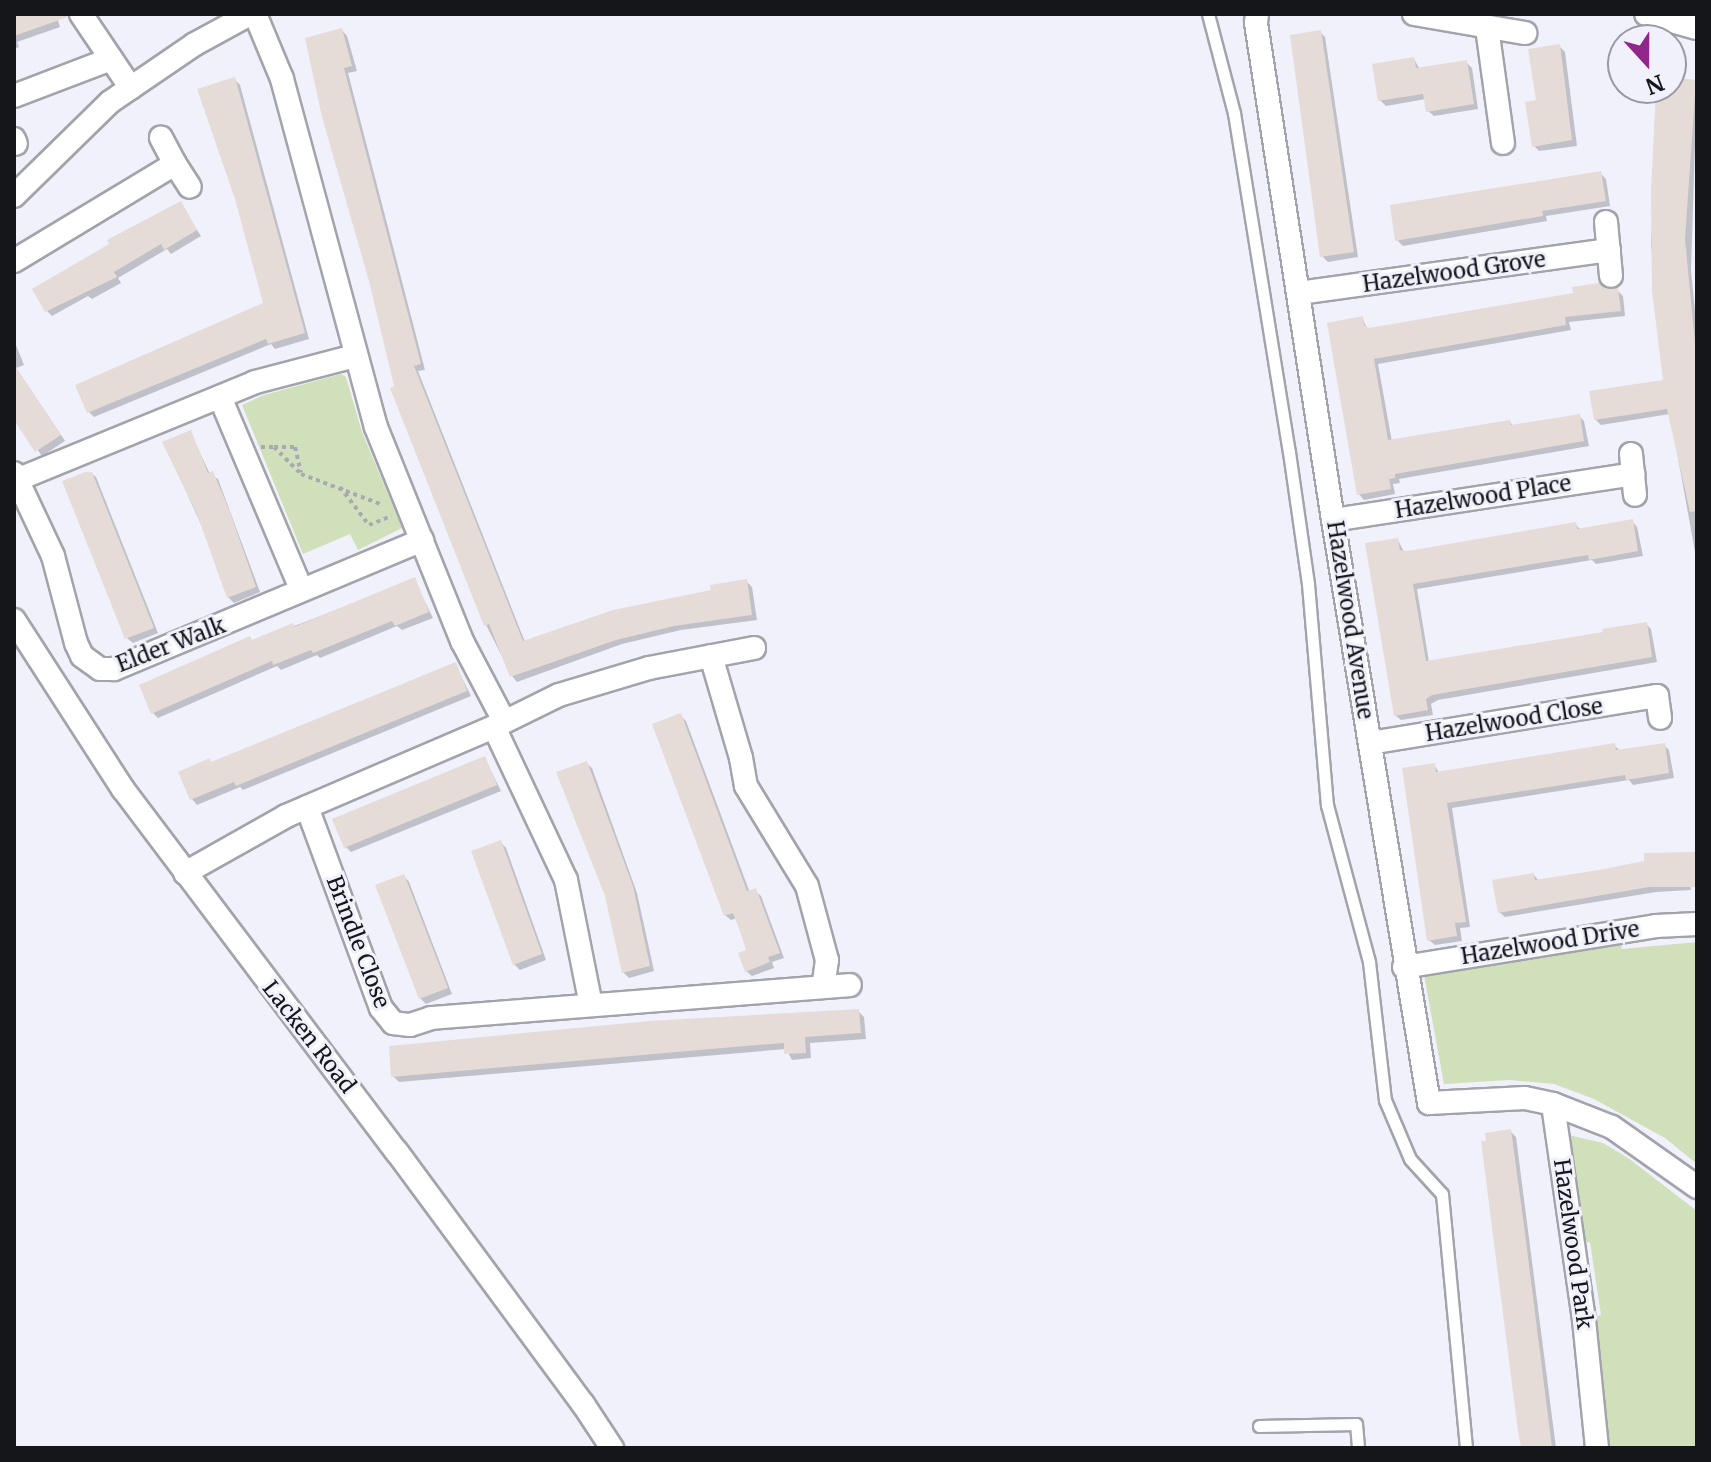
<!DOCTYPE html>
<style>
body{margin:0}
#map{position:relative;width:1711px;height:1462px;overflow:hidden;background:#f0f1fb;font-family:Merriweather,serif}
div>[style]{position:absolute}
.green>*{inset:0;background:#cfe0ba}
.shadow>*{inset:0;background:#0003}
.building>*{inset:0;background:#e5dbd7}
.path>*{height:4px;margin-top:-2px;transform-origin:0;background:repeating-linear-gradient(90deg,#a9aab1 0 4px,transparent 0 8px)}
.roads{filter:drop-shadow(2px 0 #a2a3ab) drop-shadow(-2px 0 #a2a3ab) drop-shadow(0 2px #a2a3ab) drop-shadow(0 -2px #a2a3ab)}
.service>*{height:11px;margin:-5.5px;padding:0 5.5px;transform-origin:5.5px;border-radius:5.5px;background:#fff}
.minor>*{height:22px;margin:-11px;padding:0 11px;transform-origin:11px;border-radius:11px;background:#fff}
span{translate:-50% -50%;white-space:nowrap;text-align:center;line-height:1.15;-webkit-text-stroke:6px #f0f1fb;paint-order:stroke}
.street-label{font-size:22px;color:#151619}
.frame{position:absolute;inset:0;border:16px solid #151619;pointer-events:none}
.north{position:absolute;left:1607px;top:24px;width:80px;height:80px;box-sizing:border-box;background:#f0f1fb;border:2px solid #9899a1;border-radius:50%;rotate:159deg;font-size:22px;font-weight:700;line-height:32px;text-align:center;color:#151619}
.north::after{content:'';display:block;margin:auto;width:28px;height:36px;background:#91278a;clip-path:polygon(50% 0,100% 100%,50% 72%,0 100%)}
</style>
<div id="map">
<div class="green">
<div style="clip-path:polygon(341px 374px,346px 377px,362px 432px,402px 528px,358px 550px,350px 534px,303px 554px,242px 405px,264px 395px)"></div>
<div style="clip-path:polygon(1697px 942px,1697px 1164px,1665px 1138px,1594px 1099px,1554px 1084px,1509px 1080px,1444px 1084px,1424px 975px,1621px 943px,1622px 949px)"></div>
<div style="clip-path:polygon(1568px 1135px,1603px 1143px,1628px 1158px,1697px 1211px,1697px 1448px,1609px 1448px,1594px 1317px,1601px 1315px,1590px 1242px,1582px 1243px)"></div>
</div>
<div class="shadow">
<div style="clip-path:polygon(14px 14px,56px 14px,60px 27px,17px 42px,19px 47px,14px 49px)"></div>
<div style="clip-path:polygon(342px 30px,347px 36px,357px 71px,348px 73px,425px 370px,418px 371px,525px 642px,746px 581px,752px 587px,757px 620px,681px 630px,622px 644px,517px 682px,512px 676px,486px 625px,396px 388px,371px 280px,338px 170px)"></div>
<div style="clip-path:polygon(1320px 32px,1325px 37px,1358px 257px,1328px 262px,1322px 256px)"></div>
<div style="clip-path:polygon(1559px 46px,1565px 52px,1577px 146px,1539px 151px,1534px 146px,1538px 102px)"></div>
<div style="clip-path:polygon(1414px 59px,1420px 70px,1466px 62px,1472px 68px,1478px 109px,1434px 116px,1428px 111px,1426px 99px,1386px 106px,1380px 100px)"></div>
<div style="clip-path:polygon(234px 79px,240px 85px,309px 339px,275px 349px,271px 344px,94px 417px,89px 412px,265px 304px)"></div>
<div style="clip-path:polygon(1671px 79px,1697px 84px,1691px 270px,1697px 332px,1697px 563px,1670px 414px,1601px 425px,1595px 419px,1665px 381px,1651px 244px,1660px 88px,1671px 88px)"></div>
<div style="clip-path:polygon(1600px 173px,1606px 179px,1610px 206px,1546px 216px,1547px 221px,1403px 246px,1397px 240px)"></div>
<div style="clip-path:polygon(180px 204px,201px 236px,171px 254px,167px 249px,118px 278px,121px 283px,92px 299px,88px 296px,52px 316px,47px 311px)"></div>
<div style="clip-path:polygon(1617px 290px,1623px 296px,1625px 316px,1569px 322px,1571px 330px,1378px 364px,1392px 442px,1510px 422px,1514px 427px,1579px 416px,1584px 421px,1589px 446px,1399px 479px,1400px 483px,1393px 484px,1395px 494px,1364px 500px,1359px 494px,1362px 318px,1368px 330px)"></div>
<div style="clip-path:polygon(14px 340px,24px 365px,16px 368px,65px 441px,42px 456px,14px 416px)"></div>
<div style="clip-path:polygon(190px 432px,210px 474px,218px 479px,260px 592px,234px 603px,228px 597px,220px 566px,164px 443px)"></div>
<div style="clip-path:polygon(90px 472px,96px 477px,158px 633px,133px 643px,127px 638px,64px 482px)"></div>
<div style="clip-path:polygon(1632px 521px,1637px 527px,1643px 556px,1596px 564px,1592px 560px,1417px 589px,1429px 662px,1605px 634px,1646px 624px,1651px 629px,1657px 662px,1438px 700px,1431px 704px,1433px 715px,1401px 720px,1395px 715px,1398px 540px,1404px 552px,1575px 524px,1581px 530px)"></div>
<div style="clip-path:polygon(414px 580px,433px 618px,402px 630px,397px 626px,320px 658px,317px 655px,281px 670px,277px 666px,158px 718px,153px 713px,253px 642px)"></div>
<div style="clip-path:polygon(455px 664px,471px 696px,243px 790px,240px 787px,197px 805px,192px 799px,212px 764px)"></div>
<div style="clip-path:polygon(681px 716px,686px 721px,750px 893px,755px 891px,761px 896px,784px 958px,772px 962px,774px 968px,752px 976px,746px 971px,749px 951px,737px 918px,731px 920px,725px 915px)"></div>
<div style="clip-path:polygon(1614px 745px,1621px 752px,1664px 745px,1669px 750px,1674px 778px,1633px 785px,1629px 780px,1452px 808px,1470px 927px,1460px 928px,1462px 941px,1435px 945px,1429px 940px,1434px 765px,1440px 774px)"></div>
<div style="clip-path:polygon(485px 759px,501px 791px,351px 852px,346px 847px)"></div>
<div style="clip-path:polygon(586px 763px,592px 768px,637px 893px,654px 971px,629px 978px,623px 972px)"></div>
<div style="clip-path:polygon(500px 842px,506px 848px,546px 960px,520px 970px,514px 964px)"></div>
<div style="clip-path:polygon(1687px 860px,1691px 890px,1656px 892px,1505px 917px,1499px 912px,1534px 875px,1539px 881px)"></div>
<div style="clip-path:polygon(404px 876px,409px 882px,452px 994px,426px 1004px,420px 998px)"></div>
<div style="clip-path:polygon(858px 1011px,864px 1017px,866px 1039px,810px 1043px,811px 1058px,792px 1060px,786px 1049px,399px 1082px,393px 1076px)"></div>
<div style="clip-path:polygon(1510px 1131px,1516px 1137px,1556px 1448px,1523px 1448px,1488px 1142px)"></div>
</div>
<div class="building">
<div style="clip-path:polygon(14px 14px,67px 14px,68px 17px,14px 36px)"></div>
<div style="clip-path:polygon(342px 28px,352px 66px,344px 68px,421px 364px,414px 366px,523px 641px,613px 610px,711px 590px,710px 585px,747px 579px,752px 615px,674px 626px,616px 640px,510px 677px,489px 624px,484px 626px,390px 388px,394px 386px,369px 281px,322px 117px,305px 38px)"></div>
<div style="clip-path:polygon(1321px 30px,1354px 252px,1320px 257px,1290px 35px)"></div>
<div style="clip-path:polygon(1560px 44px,1572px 140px,1532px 147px,1525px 102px,1536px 100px,1528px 49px)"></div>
<div style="clip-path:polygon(1414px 57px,1416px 68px,1467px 60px,1474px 104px,1426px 112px,1423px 94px,1378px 101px,1372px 64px)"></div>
<div style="clip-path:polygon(235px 77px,305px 333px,268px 344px,266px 339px,87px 413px,75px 385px,263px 303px,235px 199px,197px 89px)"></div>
<div style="clip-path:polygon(1671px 77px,1696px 80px,1685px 239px,1697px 364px,1697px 511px,1690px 512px,1667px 409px,1594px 420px,1589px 391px,1663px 380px,1652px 291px,1651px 191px,1656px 88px,1671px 88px)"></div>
<div style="clip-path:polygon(1601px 171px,1606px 201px,1542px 211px,1543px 216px,1395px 241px,1390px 205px)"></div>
<div style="clip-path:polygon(181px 201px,197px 230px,164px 250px,161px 244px,114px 272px,117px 277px,45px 312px,32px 289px,109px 244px,107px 240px)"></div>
<div style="clip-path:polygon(1599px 283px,1606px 289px,1618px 288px,1621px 311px,1565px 317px,1566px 325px,1374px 359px,1388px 440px,1510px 420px,1511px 425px,1580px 414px,1584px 441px,1395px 474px,1395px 478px,1389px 479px,1391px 489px,1357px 495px,1327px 323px,1363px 316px,1364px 325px,1369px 328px,1573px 293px,1572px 287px)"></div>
<div style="clip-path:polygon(14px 365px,61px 435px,35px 452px,14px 420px)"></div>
<div style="clip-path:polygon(191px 430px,208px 473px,213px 471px,230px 512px,256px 587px,227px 598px,197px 514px,162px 442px)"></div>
<div style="clip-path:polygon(85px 472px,92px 472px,154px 628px,125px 639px,62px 481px)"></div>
<div style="clip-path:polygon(1633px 519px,1638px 551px,1589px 560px,1588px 555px,1413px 584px,1426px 661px,1603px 632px,1602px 629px,1647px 622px,1652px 657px,1432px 695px,1426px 699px,1428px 710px,1394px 716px,1365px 543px,1398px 538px,1400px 550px,1408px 551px,1576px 522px,1577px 529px)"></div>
<div style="clip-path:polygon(415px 577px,429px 612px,395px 626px,392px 621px,313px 653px,311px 650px,273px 665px,272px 661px,151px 714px,139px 685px,250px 636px,252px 640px,293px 623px,294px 627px)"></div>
<div style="clip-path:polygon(456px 662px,467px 691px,236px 786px,234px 782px,190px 800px,178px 772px,210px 758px,211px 762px)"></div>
<div style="clip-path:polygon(681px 713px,747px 891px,756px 888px,780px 953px,768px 957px,770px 962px,745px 972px,738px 953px,746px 950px,740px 931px,733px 913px,724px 916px,652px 724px)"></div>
<div style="clip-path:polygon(1615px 743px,1616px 750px,1665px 743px,1669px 773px,1626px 780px,1625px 775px,1447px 803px,1466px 922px,1455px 923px,1457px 936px,1427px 941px,1402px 768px,1435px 763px,1436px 772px)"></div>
<div style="clip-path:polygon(485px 756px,497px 785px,344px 848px,332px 819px)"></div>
<div style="clip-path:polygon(587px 761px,633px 886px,650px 966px,622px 973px,605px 896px,556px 772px)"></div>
<div style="clip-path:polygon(501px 840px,542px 954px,513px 965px,471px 851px)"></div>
<div style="clip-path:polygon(1697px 852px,1697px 887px,1649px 887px,1498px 913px,1492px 880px,1534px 873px,1535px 880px,1599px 870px,1644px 861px,1644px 853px)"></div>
<div style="clip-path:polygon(404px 874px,448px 988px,419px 999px,375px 885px)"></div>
<div style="clip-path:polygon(859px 1009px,861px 1033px,805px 1037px,806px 1053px,784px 1054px,784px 1043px,757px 1045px,391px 1077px,389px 1046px,650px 1021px)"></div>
<div style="clip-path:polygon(1511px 1129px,1526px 1241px,1552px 1448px,1521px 1448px,1518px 1431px,1481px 1141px,1486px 1141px,1485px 1133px)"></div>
</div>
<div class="path">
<div style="left:261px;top:447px;width:13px"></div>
<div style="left:274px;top:447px;width:38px;rotate:45deg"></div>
<div style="left:301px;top:474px;width:88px;rotate:20.7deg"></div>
<div style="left:274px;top:447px;width:21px"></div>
<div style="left:295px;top:447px;width:26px;rotate:77deg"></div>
<div style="left:340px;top:487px;width:48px;rotate:52.7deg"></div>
<div style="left:369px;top:525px;width:24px;rotate:-22deg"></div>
</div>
<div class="roads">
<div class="service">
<div style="left:1208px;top:14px;width:102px;rotate:75.3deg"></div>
<div style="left:1234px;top:113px;width:343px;rotate:80.8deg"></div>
<div style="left:1289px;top:452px;width:133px;rotate:81.8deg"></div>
<div style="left:1308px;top:584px;width:222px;rotate:85.1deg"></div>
<div style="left:1327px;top:805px;width:163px;rotate:75deg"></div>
<div style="left:1369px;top:962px;width:139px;rotate:83.4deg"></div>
<div style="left:1385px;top:1100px;width:64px;rotate:67deg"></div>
<div style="left:1410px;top:1159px;width:47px;rotate:47.6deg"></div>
<div style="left:1442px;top:1194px;width:255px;rotate:84.6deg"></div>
<div style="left:1259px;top:1426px;width:97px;rotate:-1.2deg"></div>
<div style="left:1356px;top:1424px;width:24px;rotate:85deg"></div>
</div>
<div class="minor">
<div style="left:81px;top:14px;width:89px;rotate:56deg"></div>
<div style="left:255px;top:14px;width:70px;rotate:67.4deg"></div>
<div style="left:282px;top:79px;width:360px;rotate:74.9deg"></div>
<div style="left:376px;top:427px;width:231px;rotate:68.1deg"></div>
<div style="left:462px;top:641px;width:90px;rotate:62.3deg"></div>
<div style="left:1257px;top:14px;width:9px;rotate:96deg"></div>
<div style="left:1256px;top:23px;width:503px;rotate:81.19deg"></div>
<div style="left:1333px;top:520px;width:591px;rotate:80.65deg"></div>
<div style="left:1429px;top:1103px;width:96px;rotate:-3deg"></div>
<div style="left:1525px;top:1098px;width:29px;rotate:12deg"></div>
<div style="left:1414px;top:14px;width:113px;rotate:9.7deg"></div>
<div style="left:1646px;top:14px;width:53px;rotate:15.4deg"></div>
<div style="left:1487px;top:28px;width:116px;rotate:82.1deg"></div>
<div style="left:14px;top:96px;width:104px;rotate:-20.9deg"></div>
<div style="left:14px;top:139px;width:5px;rotate:68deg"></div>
<div style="left:175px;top:164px;width:27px;rotate:57deg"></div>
<div style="left:14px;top:196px;width:134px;rotate:-44.4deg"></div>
<div style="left:110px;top:102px;width:103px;rotate:-34.3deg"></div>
<div style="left:195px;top:44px;width:63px;rotate:-28.6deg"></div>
<div style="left:1606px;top:222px;width:54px;rotate:84.7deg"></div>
<div style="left:14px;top:261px;width:188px;rotate:-31.1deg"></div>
<div style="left:175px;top:164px;width:30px;rotate:-118deg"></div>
<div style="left:1299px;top:293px;width:313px;rotate:-7.9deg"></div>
<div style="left:220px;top:397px;width:208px;rotate:67.1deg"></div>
<div style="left:1631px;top:454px;width:41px;rotate:84.4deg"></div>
<div style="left:14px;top:473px;width:92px;rotate:64.8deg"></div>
<div style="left:53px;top:556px;width:90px;rotate:75.2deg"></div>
<div style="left:76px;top:643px;width:14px;rotate:65deg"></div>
<div style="left:82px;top:656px;width:22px;rotate:36deg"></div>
<div style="left:100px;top:669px;width:14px"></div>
<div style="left:114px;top:669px;width:334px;rotate:-22.7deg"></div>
<div style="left:19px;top:479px;width:255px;rotate:-22.3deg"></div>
<div style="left:255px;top:382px;width:103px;rotate:-14.6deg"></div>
<div style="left:1333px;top:520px;width:304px;rotate:-8.7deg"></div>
<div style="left:14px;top:620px;width:201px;rotate:57.2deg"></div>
<div style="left:123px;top:789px;width:455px;rotate:53deg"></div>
<div style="left:397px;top:1152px;width:313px;rotate:53.6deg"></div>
<div style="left:583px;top:1404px;width:53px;rotate:56.6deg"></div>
<div style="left:711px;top:656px;width:106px;rotate:73.6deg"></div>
<div style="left:741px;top:758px;width:28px;rotate:80deg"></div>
<div style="left:746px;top:786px;width:117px;rotate:58.6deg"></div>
<div style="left:807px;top:886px;width:77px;rotate:74.9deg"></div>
<div style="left:827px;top:960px;width:27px;rotate:98deg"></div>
<div style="left:494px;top:727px;width:169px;rotate:64.8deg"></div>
<div style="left:566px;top:880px;width:127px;rotate:78.7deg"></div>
<div style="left:1370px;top:743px;width:291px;rotate:-9.3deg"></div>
<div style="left:1657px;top:696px;width:22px;rotate:82deg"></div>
<div style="left:307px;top:807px;width:214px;rotate:69.8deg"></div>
<div style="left:381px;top:1008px;width:19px;rotate:51deg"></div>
<div style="left:393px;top:1023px;width:17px;rotate:7deg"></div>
<div style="left:410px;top:1025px;width:22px;rotate:-18deg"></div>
<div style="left:431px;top:1018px;width:420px;rotate:-4.5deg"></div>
<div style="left:185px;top:873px;width:116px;rotate:-29.4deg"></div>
<div style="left:286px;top:816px;width:226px;rotate:-23.2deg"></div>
<div style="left:494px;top:727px;width:72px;rotate:-26.2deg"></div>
<div style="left:559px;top:695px;width:94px;rotate:-16.7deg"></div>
<div style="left:649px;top:668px;width:107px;rotate:-10.8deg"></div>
<div style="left:1404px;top:967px;width:255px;rotate:-9.2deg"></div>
<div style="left:1656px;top:926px;width:41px;rotate:-2.8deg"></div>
<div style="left:1597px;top:1448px;width:129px;rotate:-95.8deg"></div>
<div style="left:1584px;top:1320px;width:218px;rotate:-98.2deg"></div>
<div style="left:1553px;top:1104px;width:63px;rotate:21.3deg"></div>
<div style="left:1612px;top:1127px;width:104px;rotate:35.2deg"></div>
</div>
</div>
<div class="street-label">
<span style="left:1454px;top:272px;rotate:-8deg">Hazelwood Grove</span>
<span style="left:1483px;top:497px;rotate:-9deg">Hazelwood Place</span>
<span style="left:1350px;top:620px;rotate:81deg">Hazelwood Avenue</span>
<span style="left:171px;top:645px;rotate:-21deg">Elder Walk</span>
<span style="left:1514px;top:720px;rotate:-9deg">Hazelwood Close</span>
<span style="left:358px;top:942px;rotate:69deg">Brindle Close</span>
<span style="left:1550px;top:943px;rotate:-9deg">Hazelwood Drive</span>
<span style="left:309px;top:1037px;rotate:52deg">Lacken Road</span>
<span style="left:1573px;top:1244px;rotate:82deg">Hazelwood Park</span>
</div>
<div class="frame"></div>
<div class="north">N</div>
</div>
